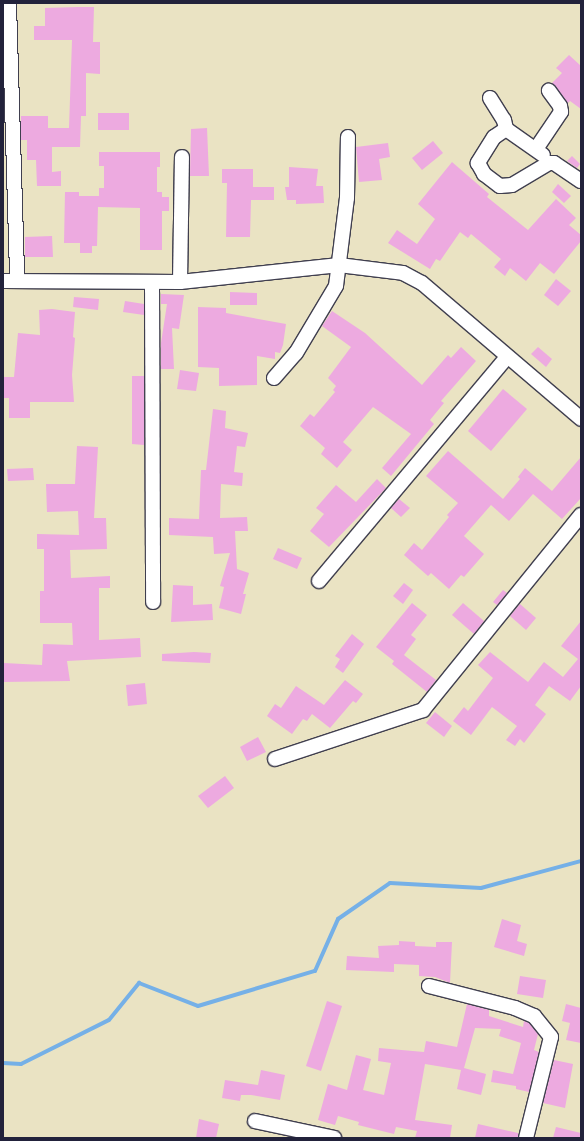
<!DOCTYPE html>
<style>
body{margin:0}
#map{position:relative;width:584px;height:1141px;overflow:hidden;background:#eae3c3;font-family:"Gentium Book Plus",serif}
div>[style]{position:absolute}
.stream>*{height:4px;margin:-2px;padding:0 2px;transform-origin:2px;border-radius:2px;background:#75b0e7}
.building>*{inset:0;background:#edaae0}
.roads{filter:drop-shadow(1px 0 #403f4f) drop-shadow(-1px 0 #403f4f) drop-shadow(0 1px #403f4f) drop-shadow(0 -1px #403f4f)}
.minor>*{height:14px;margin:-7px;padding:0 7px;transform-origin:7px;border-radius:7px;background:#fff}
span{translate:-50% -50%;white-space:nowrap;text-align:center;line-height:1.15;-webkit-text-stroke:3.5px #fcf5e5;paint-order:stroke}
.frame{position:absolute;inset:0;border:4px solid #22223b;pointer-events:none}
</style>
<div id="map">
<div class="stream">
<div style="left:3px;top:1063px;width:18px;rotate:3deg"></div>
<div style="left:21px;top:1064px;width:98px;rotate:-26.6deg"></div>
<div style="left:109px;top:1020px;width:48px;rotate:-51deg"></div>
<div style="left:139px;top:983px;width:63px;rotate:21.3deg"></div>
<div style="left:198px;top:1006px;width:122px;rotate:-16.7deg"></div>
<div style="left:315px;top:971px;width:57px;rotate:-66.1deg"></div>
<div style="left:338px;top:919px;width:63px;rotate:-34.7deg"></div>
<div style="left:390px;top:883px;width:91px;rotate:3.1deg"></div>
<div style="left:481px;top:888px;width:104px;rotate:-15.1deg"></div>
</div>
<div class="building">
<div style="clip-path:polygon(78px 7px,94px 7px,93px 42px,100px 42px,100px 74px,86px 73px,86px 116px,81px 116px,80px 147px,52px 147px,52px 172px,61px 171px,61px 186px,37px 186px,36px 160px,27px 160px,27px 140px,21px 140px,21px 116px,48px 116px,48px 128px,69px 128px,72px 40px,34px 40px,34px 26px,45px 26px,45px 8px)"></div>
<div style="clip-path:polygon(569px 55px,581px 66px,581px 109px,570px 101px,568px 103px,552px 83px,562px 73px,556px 68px)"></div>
<div style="clip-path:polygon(98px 113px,129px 113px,129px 130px,98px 130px)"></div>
<div style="clip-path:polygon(207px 128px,209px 176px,190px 176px,191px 129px)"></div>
<div style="clip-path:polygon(433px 141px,443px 153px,422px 170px,412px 158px)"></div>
<div style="clip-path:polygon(388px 143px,390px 157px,379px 159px,382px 180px,359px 182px,356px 147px)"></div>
<div style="clip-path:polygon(99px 152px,160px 152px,160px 167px,157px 167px,157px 192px,162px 192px,162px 197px,169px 197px,169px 211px,162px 211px,162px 250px,140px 250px,140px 208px,98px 207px,97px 246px,92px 246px,92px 253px,80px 253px,80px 243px,64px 243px,65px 192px,79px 192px,79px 196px,99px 196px,99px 188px,104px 188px,104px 166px,99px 166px)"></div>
<div style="clip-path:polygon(572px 156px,580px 164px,577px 168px,567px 161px)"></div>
<div style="clip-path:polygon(452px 162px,489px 194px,487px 197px,528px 230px,556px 199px,576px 218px,569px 225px,581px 235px,581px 241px,554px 274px,540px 263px,526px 281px,510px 268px,505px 276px,494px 267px,501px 259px,471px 234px,468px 238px,460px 232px,440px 261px,436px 259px,430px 269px,388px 243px,397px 230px,417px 244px,435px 219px,418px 204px)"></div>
<div style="clip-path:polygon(289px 167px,318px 169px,316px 186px,323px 186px,324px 203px,296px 204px,296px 200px,287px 200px,285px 187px,289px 187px)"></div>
<div style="clip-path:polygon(222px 169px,253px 169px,253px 187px,274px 187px,274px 200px,251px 200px,250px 237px,226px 237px,227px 183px,222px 183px)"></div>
<div style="clip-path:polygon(558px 184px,571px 196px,564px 203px,552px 192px)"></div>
<div style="clip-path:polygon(52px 236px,53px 257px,25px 257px,25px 237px)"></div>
<div style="clip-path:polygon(556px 279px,571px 291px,558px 306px,544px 295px)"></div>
<div style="clip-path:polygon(230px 292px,257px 293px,257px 305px,230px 305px)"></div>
<div style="clip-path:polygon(161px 294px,184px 295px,179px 329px,172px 328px,174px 369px,161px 369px,161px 343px,167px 304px,161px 304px)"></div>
<div style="clip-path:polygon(74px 297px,99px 299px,98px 310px,73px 307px)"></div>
<div style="clip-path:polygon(125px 301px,144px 304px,144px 315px,123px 312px)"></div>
<div style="clip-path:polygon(198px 307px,226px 308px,226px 313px,286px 324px,283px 345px,280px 353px,275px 352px,275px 359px,257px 356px,257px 385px,219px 386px,219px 368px,198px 367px)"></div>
<div style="clip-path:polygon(52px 309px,75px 312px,73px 337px,75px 338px,72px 375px,74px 402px,30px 402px,30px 418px,9px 418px,9px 398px,3px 398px,3px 377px,14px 377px,18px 333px,40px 335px,39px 310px)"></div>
<div style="clip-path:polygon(332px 311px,365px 333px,422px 385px,448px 355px,451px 358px,461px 347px,476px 361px,441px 401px,444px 403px,430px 420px,434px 424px,391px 476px,382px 468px,411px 434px,373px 407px,343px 442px,352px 450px,337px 468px,321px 454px,325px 448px,300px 426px,310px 414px,314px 417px,335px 392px,333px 390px,336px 386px,328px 378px,351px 347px,322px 326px)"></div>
<div style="clip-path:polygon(538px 347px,552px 359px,546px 367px,531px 354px)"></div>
<div style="clip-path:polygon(180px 370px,199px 373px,196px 391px,177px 389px)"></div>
<div style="clip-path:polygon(132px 376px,144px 376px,144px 445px,132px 444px)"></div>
<div style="clip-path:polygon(503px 389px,527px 409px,491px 451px,468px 431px)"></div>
<div style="clip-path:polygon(213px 409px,226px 411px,225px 428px,248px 433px,245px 447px,237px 446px,234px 472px,243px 473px,242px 486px,221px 484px,220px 518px,247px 517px,248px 531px,235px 531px,237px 569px,249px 573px,243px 594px,246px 594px,241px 614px,219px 608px,224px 587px,220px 586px,230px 553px,214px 554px,213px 537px,169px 535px,169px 518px,199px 519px,201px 470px,206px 470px)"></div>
<div style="clip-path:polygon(77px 446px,98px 447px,94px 518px,106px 518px,107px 549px,70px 550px,71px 578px,110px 576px,110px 588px,99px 588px,99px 640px,140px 638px,141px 657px,67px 661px,70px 681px,3px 682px,4px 663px,42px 665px,43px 644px,73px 645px,72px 623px,40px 623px,40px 591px,44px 591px,44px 549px,37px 549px,37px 534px,79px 535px,78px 511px,47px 512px,46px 484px,75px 484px)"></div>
<div style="clip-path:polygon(448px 451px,503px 499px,520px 479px,518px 477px,525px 468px,552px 491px,581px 457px,581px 498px,562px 519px,533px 494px,509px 521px,491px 505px,464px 536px,484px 554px,464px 577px,461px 575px,449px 589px,431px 573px,428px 576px,404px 555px,414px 543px,422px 550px,449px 517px,447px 515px,458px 503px,426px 476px)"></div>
<div style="clip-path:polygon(33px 468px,34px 480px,8px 481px,7px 469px)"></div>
<div style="clip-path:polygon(377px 479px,386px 488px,329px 547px,310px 531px,324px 514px,316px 508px,336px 485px,356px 502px)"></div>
<div style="clip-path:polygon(399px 499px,410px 508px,401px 517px,391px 508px)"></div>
<div style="clip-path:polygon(278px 548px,302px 558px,297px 569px,273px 559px)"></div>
<div style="clip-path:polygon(404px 583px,413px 590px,403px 604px,393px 596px)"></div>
<div style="clip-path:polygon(173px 585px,193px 586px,193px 605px,212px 604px,213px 620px,171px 622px)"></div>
<div style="clip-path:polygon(503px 590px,507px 593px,497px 605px,493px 602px)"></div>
<div style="clip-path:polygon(412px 603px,427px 615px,411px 635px,416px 639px,404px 655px,436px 680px,427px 692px,392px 664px,394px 661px,376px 647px)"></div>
<div style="clip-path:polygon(463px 603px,484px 621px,474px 634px,452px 615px)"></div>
<div style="clip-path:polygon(520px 604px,536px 618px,526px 630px,510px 616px)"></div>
<div style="clip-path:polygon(581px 621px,581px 686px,570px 701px,549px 686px,535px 705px,546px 714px,524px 743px,520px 739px,515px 746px,506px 740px,517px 726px,492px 707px,471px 735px,453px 721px,464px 707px,468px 711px,493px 678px,478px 665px,490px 652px,528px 682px,544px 662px,563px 677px,578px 659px,561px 646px)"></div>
<div style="clip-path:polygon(352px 634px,364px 644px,343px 673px,335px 667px,340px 659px,335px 656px)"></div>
<div style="clip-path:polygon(194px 652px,211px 653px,210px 663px,162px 661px,162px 654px)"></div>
<div style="clip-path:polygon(345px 680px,363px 694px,356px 703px,353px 701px,330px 728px,312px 714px,307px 721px,303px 719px,292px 734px,267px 716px,275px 704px,281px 708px,296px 686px,324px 705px)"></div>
<div style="clip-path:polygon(145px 683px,147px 704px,128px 706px,126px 685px)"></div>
<div style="clip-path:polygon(435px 712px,452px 726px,444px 737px,426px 723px)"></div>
<div style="clip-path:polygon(258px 737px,266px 752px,247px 761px,240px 747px)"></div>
<div style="clip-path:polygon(225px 776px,234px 788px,208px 808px,198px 796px)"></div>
<div style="clip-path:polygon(502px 919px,521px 925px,517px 941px,527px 944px,524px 956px,494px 947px)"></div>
<div style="clip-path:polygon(399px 941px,415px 942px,415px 946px,436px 947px,436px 942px,452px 942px,450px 983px,435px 977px,419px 976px,419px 965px,394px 964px,394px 972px,346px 970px,347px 956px,379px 958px,378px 946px,399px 945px)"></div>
<div style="clip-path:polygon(520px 976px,546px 980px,543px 998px,517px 994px)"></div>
<div style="clip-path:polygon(327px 1001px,342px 1006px,321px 1071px,306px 1066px)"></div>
<div style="clip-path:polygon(467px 1004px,489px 1010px,489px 1016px,523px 1027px,524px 1021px,529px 1023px,538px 1034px,534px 1050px,539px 1052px,529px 1092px,516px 1089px,516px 1086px,491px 1082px,493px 1070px,513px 1074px,521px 1043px,499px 1036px,501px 1029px,475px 1028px,464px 1068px,486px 1074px,481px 1095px,457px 1089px,461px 1070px,425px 1064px,415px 1120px,452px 1125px,450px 1138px,415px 1138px,417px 1131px,396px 1127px,394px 1134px,358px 1125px,359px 1122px,338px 1116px,335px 1125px,318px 1120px,328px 1084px,347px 1090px,356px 1055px,371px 1059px,363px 1090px,384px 1095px,391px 1063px,378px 1061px,379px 1048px,424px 1052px,426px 1041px,457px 1047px)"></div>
<div style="clip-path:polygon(566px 1004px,581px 1008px,581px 1043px,566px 1040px,570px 1023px,562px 1021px)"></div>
<div style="clip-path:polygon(554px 1060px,573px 1064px,565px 1108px,543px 1103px)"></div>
<div style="clip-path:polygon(261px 1070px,285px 1075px,280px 1100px,251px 1095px,241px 1095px,240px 1101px,222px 1098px,225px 1080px,258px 1085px)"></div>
<div style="clip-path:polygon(199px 1119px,219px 1124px,216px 1138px,196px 1138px)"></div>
<div style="clip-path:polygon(478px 1124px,518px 1133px,518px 1138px,475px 1138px)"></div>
<div style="clip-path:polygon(556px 1127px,581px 1133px,581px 1138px,553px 1138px)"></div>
</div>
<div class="roads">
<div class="minor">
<div style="left:9px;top:3px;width:277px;rotate:88.3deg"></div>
<div style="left:490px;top:98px;width:26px;rotate:58deg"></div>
<div style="left:504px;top:120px;width:9px;rotate:77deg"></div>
<div style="left:506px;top:129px;width:14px;rotate:146deg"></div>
<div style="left:494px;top:137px;width:31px;rotate:122deg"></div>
<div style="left:478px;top:163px;width:13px;rotate:61deg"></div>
<div style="left:484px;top:174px;width:20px;rotate:37deg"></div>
<div style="left:500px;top:186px;width:12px;rotate:-5deg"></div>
<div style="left:512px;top:185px;width:43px;rotate:-30.7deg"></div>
<div style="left:549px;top:163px;width:5px"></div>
<div style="left:554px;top:163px;width:32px;rotate:34deg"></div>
<div style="left:506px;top:129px;width:45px;rotate:35.1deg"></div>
<div style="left:536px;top:149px;width:45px;rotate:-56deg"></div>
<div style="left:561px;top:112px;width:6px;rotate:-99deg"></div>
<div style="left:560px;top:106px;width:19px;rotate:-126deg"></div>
<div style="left:3px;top:281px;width:177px;rotate:0.3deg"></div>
<div style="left:180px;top:282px;width:160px;rotate:-6.1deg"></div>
<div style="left:339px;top:265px;width:64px;rotate:7.1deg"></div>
<div style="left:403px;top:273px;width:21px;rotate:28deg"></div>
<div style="left:422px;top:283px;width:209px;rotate:40.5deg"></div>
<div style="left:180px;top:282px;width:125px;rotate:-89.1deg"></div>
<div style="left:152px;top:283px;width:319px;rotate:89.8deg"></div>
<div style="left:274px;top:378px;width:33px;rotate:-49deg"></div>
<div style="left:296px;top:353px;width:78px;rotate:-59.2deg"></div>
<div style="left:336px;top:286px;width:89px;rotate:-82.9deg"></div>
<div style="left:347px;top:198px;width:61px;rotate:-89.1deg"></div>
<div style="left:319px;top:581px;width:292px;rotate:-50deg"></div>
<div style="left:275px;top:759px;width:156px;rotate:-18.3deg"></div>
<div style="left:423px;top:710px;width:251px;rotate:-51deg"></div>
<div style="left:429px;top:986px;width:89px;rotate:14.3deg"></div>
<div style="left:515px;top:1008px;width:21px;rotate:23deg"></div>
<div style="left:534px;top:1016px;width:27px;rotate:51deg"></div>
<div style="left:551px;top:1037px;width:104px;rotate:103.9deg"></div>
<div style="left:255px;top:1121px;width:81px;rotate:12.1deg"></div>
</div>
</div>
<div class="frame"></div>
</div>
